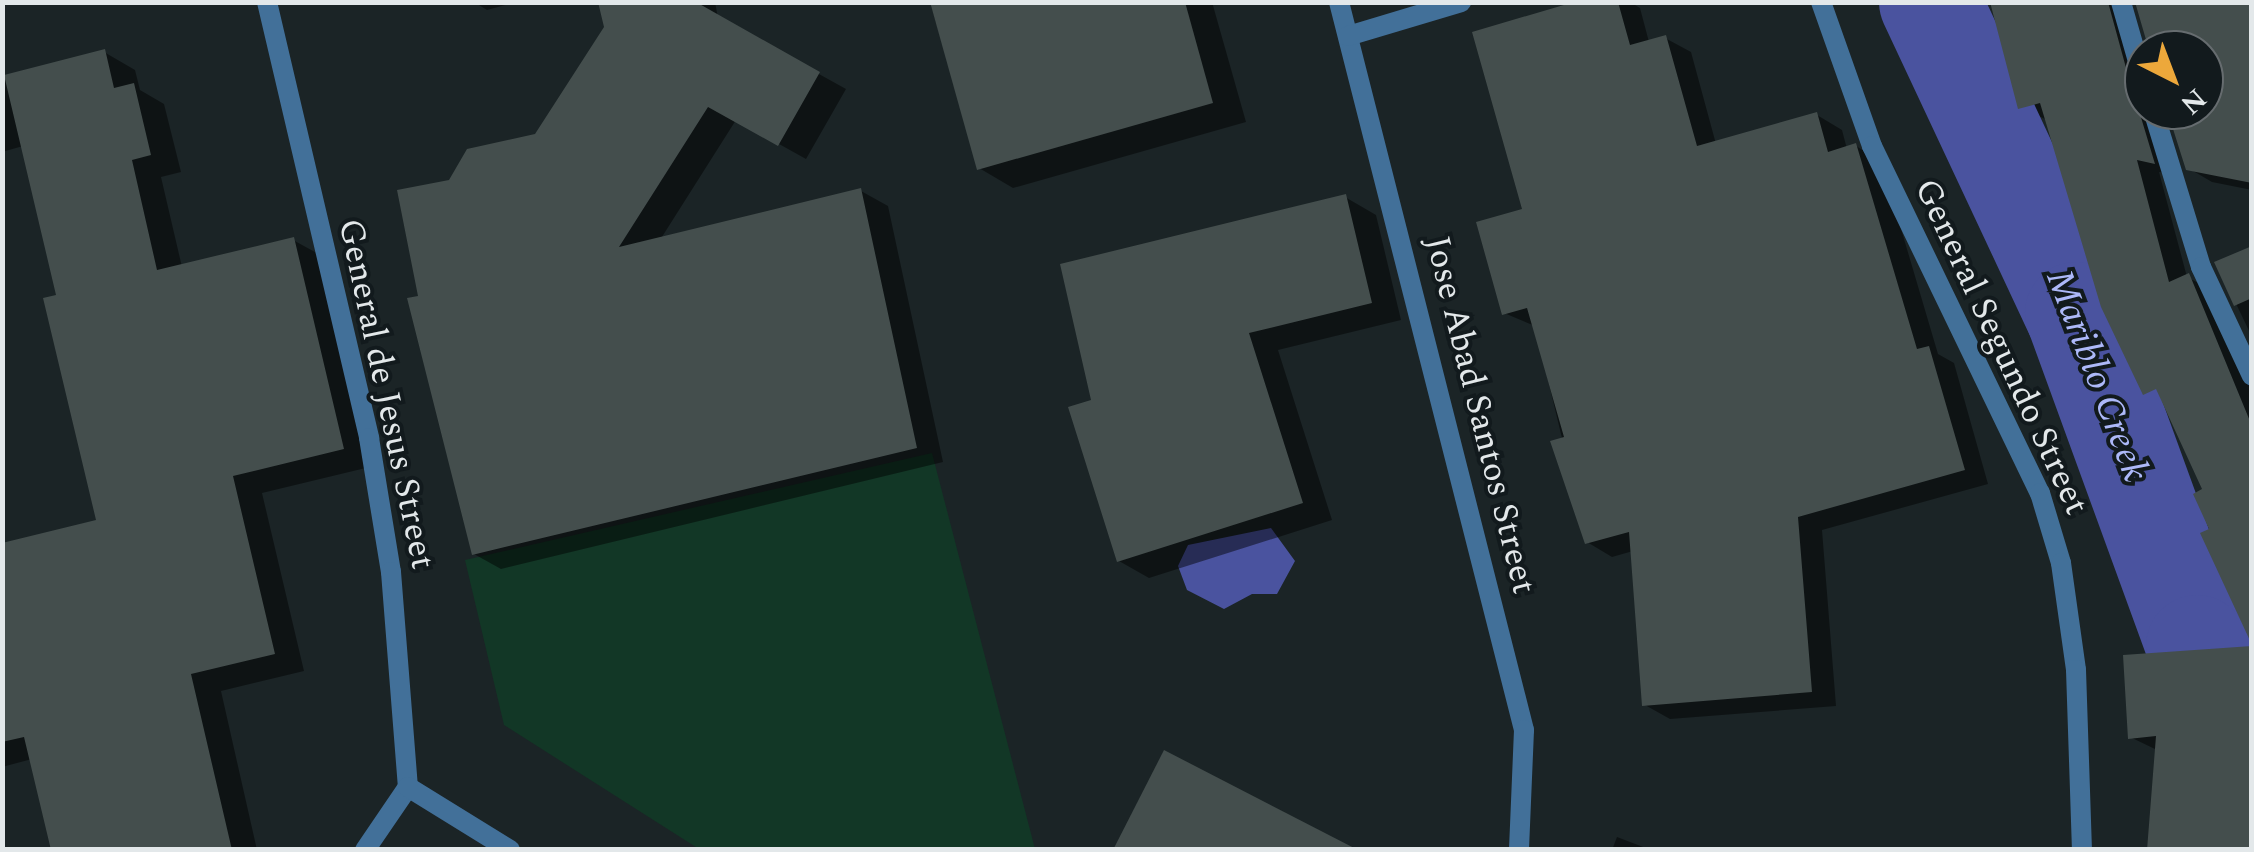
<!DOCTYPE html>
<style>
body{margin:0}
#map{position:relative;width:2254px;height:852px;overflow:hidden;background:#1b2426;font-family:Spectral,serif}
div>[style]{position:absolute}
.green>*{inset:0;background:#123726}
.water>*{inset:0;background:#4a539f}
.shadow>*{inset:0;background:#0007}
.river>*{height:102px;margin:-51px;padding:0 51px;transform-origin:51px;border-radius:51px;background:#4a539f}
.building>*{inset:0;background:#444e4d}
.minor>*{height:20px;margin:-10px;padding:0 10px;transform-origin:10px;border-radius:10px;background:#427099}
span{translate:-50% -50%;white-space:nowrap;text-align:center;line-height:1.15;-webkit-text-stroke:8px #121a1d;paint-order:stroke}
.street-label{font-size:35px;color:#e3e8ea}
.water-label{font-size:38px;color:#adb9f9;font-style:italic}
.frame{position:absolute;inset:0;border:5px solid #e3e8ea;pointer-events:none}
.north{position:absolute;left:2124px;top:30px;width:100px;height:100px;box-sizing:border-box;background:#121a1d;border:2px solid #666c6f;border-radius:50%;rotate:138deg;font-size:28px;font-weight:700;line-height:40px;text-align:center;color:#e3e8ea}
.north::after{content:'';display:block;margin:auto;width:35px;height:45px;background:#eda83b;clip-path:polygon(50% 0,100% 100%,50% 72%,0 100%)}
</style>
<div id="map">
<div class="green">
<div style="clip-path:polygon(932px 453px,1035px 849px,699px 849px,504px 725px,465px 560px)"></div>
</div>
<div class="water">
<div style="clip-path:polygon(1271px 528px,1295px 561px,1277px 594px,1252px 594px,1224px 609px,1187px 590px,1178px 566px,1188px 545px)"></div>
</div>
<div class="shadow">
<div style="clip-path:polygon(474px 2px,516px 2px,487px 10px)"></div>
<div style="clip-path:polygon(600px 2px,715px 2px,718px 18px,846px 89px,806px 159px,736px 120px,660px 240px,861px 191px,888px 206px,943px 462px,501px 569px,474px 554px,421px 298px,450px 182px,537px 137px,606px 28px)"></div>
<div style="clip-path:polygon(930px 2px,1212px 2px,1246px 122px,1013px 188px,979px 168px)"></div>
<div style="clip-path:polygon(1583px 2px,1630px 2px,1640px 8px,1649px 42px,1665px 38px,1691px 52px,1716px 144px,1817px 115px,1842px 130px,1847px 149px,1856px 146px,1881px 161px,1938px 354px,1954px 363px,1988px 484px,1822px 530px,1836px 706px,1670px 719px,1645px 705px,1633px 551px,1612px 557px,1587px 542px,1535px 326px,1504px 313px)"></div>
<div style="clip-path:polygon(1993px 2px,2115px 2px,2144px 110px,2204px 110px,2204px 50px,2151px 50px,2252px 2px,2252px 190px,2212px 182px,2188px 168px,2171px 115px,2162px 122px,2177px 175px,2159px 172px,2187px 277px,2212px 290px,2252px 374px,2252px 850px,2157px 750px,2130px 737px,2250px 649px,2214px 579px,2222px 575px,2196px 495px,2205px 490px,2167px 406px,2145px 394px,2047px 120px,2020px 107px)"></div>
<div style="clip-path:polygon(104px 52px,135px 70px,140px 90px,164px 104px,181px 172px,161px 177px,182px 267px,293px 240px,324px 257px,374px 466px,262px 493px,304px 671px,221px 691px,257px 850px,54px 850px,32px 759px,2px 767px,2px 639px,99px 522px,59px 297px,23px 146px,2px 152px,2px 77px)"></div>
<div style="clip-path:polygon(1345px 197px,1376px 215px,1401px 320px,1278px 350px,1332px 520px,1149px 578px,1119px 561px,1094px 402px)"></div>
<div style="clip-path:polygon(2252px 249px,2252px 337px,2217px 264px)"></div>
<div style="clip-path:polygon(1617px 837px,1651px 850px,1612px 850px)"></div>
</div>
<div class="river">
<div style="left:1930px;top:2px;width:344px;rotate:64.9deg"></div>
<div style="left:2076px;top:313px;width:354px;rotate:70deg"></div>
<div style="left:2197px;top:646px;width:120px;rotate:62.8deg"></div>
</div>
<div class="building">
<div style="clip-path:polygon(598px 2px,696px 2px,820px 72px,778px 146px,708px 107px,619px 247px,861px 188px,917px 448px,472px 555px,407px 298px,418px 296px,397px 190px,449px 180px,467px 149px,535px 134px,604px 27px)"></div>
<div style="clip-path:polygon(930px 2px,1185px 2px,1213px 103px,977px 170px)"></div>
<div style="clip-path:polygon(1574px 2px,1618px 2px,1630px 45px,1666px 35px,1697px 146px,1817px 112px,1828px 152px,1856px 143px,1917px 349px,1929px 346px,1965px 470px,1798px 517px,1812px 692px,1642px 706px,1629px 532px,1585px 544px,1550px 441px,1564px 437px,1527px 308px,1502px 315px,1476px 222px,1522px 209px,1472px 32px)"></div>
<div style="clip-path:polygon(1990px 2px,2108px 2px,2131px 86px,2144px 95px,2140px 114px,2155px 164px,2137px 160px,2169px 282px,2189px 273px,2252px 426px,2252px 645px,2200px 533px,2209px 529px,2193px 494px,2202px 489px,2156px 389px,2143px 395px,2101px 307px,2040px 103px,2018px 109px)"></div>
<div style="clip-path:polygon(2135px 2px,2252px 2px,2252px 183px,2186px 170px,2167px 110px,2204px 110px,2204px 50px,2149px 50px)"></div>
<div style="clip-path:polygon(105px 49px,114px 88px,134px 83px,151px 155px,132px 160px,157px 270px,294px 237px,344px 449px,233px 476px,275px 654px,191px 674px,232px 850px,51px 850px,24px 737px,2px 742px,2px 543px,96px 520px,43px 298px,56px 295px,4px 75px)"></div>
<div style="clip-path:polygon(1346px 194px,1372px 303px,1249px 333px,1303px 503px,1117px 562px,1068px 407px,1091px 400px,1060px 264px)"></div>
<div style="clip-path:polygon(2252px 246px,2252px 298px,2234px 306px,2214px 262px)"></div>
<div style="clip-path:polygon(2252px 646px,2252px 850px,2147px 850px,2156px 736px,2128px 739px,2123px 655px)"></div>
<div style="clip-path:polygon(1164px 750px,1358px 850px,1113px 850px)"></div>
</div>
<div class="minor">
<div style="left:267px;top:2px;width:448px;rotate:76.8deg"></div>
<div style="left:369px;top:438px;width:136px;rotate:80.7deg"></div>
<div style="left:391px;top:572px;width:216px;rotate:85.5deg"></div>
<div style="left:408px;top:787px;width:76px;rotate:124.3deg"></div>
<div style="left:1339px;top:2px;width:751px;rotate:75.74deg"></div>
<div style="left:1524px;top:730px;width:120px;rotate:92.4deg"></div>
<div style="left:1821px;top:2px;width:153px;rotate:70.5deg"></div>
<div style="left:1872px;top:146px;width:386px;rotate:64.2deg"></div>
<div style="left:2040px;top:493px;width:73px;rotate:73.3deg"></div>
<div style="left:2061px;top:563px;width:108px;rotate:82deg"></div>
<div style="left:2076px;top:670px;width:180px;rotate:88.1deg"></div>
<div style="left:2121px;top:2px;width:83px;rotate:74deg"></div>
<div style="left:1348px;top:36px;width:118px;rotate:-16.7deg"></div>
<div style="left:2153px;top:110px;width:164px;rotate:73deg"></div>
<div style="left:2201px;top:267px;width:120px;rotate:64.9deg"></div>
<div style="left:408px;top:787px;width:120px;rotate:31.7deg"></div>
</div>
<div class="street-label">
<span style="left:2001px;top:347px;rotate:65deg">General Segundo Street</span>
<span style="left:386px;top:394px;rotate:78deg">General de Jesus Street</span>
<span style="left:1480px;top:415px;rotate:76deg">Jose Abad Santos Street</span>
</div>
<div class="water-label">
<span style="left:2096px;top:376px;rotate:69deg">Mariblo Creek</span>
</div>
<div class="frame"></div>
<div class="north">N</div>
</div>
